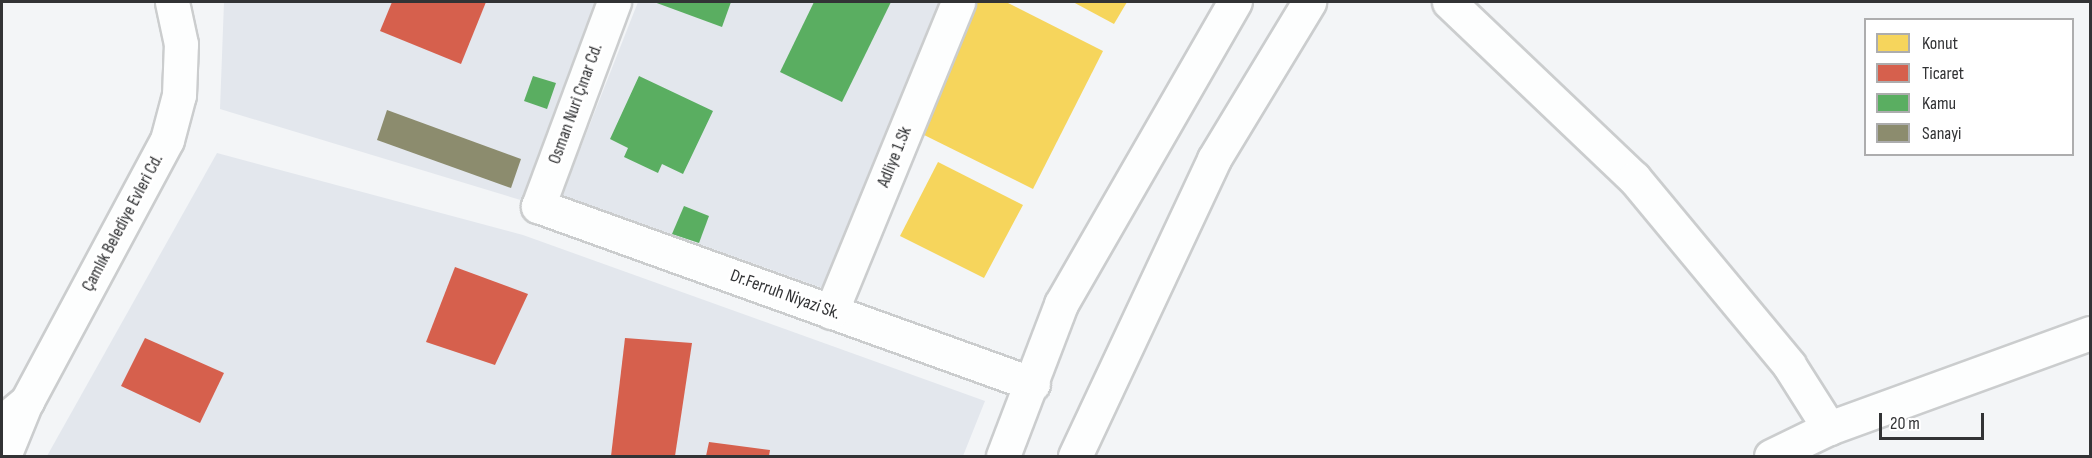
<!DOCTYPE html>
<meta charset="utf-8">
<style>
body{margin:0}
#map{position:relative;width:2092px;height:458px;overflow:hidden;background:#f3f5f7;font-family:"Sofia Sans Condensed",sans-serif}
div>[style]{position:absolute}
.built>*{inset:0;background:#e3e7ed}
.homes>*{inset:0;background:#f6d55c}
.shops>*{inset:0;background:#d6604d}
.public>*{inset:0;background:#5aae61}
.industry>*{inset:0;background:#8c8c6e}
.roads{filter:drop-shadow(2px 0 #cbcdce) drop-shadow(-2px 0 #cbcdce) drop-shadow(0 2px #cbcdce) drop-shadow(0 -2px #cbcdce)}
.minor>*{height:33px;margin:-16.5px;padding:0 16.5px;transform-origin:16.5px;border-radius:16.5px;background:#fdfefe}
.major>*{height:33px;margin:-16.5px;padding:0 16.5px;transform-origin:16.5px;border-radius:16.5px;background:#fdfefe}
span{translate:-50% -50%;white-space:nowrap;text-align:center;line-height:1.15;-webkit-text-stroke:6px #fff;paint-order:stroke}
.street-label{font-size:18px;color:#323335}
.frame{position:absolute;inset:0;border:3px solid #323335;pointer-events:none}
.legend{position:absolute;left:1864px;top:18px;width:210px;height:138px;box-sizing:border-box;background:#fff;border:2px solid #adadae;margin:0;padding:8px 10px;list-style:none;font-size:18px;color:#323335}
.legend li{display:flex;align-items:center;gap:12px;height:30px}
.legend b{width:30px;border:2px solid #adadae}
.scale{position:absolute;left:1879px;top:413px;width:105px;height:27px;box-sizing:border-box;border:3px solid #323335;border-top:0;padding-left:8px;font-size:18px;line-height:21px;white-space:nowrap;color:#323335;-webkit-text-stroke:4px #fff;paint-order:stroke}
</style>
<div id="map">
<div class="built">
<div style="clip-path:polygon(224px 2px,596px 2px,524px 201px,220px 109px)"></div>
<div style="clip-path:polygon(638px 2px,940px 2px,822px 288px,562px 195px)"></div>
<div style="clip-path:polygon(217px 153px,523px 235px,985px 401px,963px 456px,47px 456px)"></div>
</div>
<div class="homes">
<div style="clip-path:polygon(976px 2px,1006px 2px,1103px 51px,1033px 189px,916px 131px)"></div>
<div style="clip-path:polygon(1073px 2px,1127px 2px,1114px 24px)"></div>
<div style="clip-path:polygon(938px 162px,1023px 205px,984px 278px,900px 236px)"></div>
</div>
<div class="shops">
<div style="clip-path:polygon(392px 2px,486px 2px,461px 64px,380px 31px)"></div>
<div style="clip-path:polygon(455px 267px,528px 294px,495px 365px,426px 342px)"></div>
<div style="clip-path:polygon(145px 338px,224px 373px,200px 423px,121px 386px)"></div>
<div style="clip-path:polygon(625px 338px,692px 343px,675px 456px,611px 456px)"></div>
<div style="clip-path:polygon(709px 442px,770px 450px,769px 456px,706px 456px)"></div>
</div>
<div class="public">
<div style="clip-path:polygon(654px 2px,731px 2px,722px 27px)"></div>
<div style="clip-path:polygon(814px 2px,891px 2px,842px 102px,780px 72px)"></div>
<div style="clip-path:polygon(533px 76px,556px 83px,547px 109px,524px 101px)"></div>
<div style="clip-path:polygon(639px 76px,713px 111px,683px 174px,662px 164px,658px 173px,624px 157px,628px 148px,610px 139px)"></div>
<div style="clip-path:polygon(684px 206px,709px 216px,699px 243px,672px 234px)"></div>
</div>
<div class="industry">
<div style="clip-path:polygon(387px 110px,521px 159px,511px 188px,377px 140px)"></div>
</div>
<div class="roads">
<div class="minor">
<div style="left:614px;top:2px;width:218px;rotate:110.4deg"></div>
<div style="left:538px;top:206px;width:526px;rotate:19.78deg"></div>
<div style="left:1449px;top:2px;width:255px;rotate:43.6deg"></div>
<div style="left:1634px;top:178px;width:243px;rotate:50.3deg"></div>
<div style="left:1789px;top:365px;width:75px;rotate:57.6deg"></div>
<div style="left:831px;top:312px;width:335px;rotate:-67.7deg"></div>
<div style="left:2px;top:422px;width:33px;rotate:-40deg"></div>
<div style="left:27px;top:401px;width:296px;rotate:-61.8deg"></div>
<div style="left:167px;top:140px;width:47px;rotate:-75.1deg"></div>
<div style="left:179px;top:95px;width:51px;rotate:-87.8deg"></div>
<div style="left:181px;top:44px;width:43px;rotate:-102.1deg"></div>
<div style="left:4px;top:456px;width:58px;rotate:-67.8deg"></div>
<div style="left:1771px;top:456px;width:64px;rotate:-25.8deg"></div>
<div style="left:1829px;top:428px;width:278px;rotate:-20deg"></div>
</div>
<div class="major">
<div style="left:1003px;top:456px;width:163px;rotate:-69.1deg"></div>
<div style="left:1061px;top:304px;width:349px;rotate:-60.1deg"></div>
<div style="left:1075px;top:456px;width:328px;rotate:-64.9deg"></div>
<div style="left:1214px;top:159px;width:184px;rotate:-58.8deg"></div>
</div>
</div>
<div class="street-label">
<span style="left:576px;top:104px;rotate:-70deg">Osman Nuri Çınar Cd.</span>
<span style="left:895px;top:157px;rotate:-68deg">Adliye 1.Sk</span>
<span style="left:123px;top:223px;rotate:-62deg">Çamlık Belediye Evleri Cd.</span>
<span style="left:785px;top:295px;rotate:20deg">Dr.Ferruh Niyazi Sk.</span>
</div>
<div class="frame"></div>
<ul class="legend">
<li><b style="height:16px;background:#f6d55c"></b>Konut</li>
<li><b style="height:16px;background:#d6604d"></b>Ticaret</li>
<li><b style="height:16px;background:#5aae61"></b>Kamu</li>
<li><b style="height:16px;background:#8c8c6e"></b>Sanayi</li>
</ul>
<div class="scale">20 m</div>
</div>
